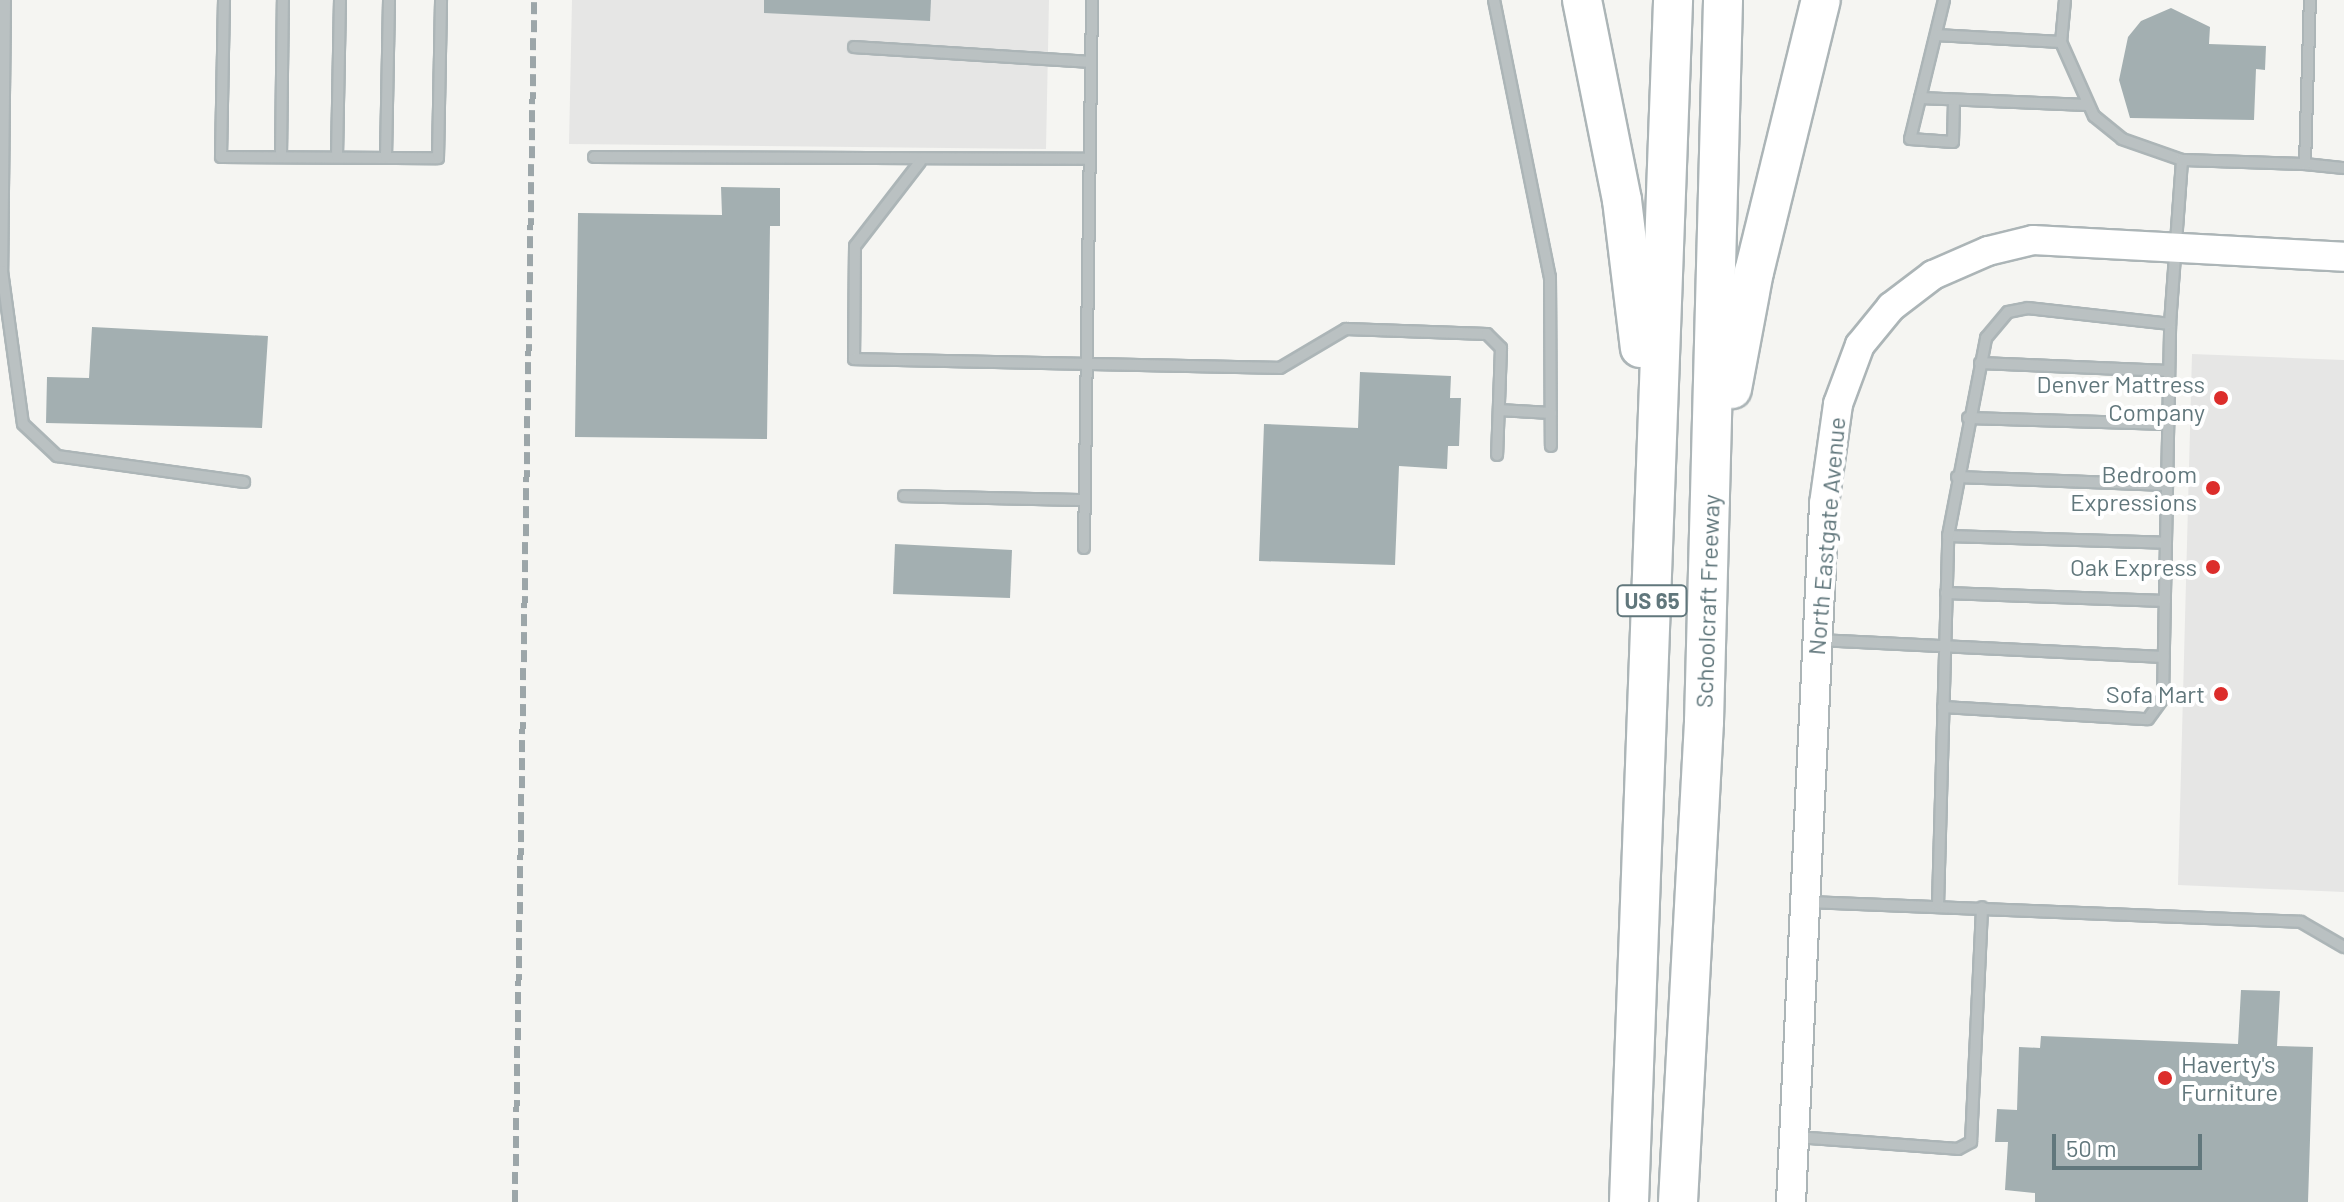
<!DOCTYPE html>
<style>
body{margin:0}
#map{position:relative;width:2344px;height:1202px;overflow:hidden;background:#f5f5f2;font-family:Barlow,sans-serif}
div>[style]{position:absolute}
.built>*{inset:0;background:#e6e6e5}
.building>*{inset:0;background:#a3afb1}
.roads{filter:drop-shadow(2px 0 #acb5b7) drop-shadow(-2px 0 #acb5b7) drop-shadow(0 2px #acb5b7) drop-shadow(0 -2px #acb5b7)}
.lane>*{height:10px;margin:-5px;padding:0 5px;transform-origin:5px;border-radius:5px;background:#bac1c2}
.secondary>*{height:28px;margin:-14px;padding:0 14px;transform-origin:14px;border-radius:14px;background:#fff}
.highway>*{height:38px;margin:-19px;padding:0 19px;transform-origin:19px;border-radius:19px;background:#fff}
.rail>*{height:6px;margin-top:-3px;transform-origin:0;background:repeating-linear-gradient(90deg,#9ca6a9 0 12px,transparent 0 18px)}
.dots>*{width:22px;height:22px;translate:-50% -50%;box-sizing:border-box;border:4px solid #fff;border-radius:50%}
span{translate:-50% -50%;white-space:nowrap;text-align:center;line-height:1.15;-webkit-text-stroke:8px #fff;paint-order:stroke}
.shield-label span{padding:2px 6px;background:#fff;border:2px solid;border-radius:6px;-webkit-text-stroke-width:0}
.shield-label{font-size:22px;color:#61777c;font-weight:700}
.poi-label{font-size:24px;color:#61777c}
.right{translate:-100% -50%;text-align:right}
.left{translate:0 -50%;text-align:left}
.street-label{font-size:24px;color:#61777c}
.scale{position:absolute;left:2052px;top:1134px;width:150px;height:36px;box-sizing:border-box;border:4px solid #61777c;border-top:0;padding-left:10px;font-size:24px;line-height:28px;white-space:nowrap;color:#61777c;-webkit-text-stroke:6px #fff;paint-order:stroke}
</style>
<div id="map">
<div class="built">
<div style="clip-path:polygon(572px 0,1049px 0,1046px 149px,569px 144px)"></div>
<div style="clip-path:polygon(2192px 354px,2344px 360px,2344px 892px,2178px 885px)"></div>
</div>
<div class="building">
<div style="clip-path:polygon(764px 0,931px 0,930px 21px,764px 13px)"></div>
<div style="clip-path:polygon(2171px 8px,2210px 27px,2209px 44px,2266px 46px,2265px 70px,2256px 69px,2254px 120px,2130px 118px,2119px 80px,2128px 37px,2141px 21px)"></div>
<div style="clip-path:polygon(721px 187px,780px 188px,780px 226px,770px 226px,767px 439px,575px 437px,578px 213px,722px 215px)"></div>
<div style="clip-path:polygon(92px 327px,268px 336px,262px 428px,46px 423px,47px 377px,89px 378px)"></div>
<div style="clip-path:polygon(1360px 372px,1451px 376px,1450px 398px,1461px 398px,1459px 446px,1448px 446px,1447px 469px,1399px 466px,1395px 565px,1259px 561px,1264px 424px,1358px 428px)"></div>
<div style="clip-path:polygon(895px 544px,1012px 550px,1010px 598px,893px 594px)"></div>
<div style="clip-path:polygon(2241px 990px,2280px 991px,2277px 1046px,2313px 1047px,2308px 1202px,2035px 1202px,2035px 1193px,2005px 1190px,2008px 1142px,1995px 1142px,1997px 1109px,2017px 1110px,2019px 1047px,2040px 1048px,2041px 1036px,2238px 1044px)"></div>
</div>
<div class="roads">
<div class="lane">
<div style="left:5px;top:0;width:271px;rotate:90.6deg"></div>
<div style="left:2px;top:271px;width:154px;rotate:82.2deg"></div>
<div style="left:23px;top:424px;width:47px;rotate:43.3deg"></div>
<div style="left:57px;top:456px;width:189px;rotate:7.9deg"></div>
<div style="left:224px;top:0;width:157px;rotate:91.1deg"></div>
<div style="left:221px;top:157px;width:217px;rotate:0.3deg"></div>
<div style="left:438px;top:158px;width:158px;rotate:-88.9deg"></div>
<div style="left:1494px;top:0;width:283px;rotate:78.6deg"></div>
<div style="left:1550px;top:277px;width:169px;rotate:89.7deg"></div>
<div style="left:1944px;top:0;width:143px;rotate:103.7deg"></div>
<div style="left:1910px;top:139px;width:43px;rotate:4deg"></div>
<div style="left:1953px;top:142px;width:42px;rotate:-88.6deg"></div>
<div style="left:2065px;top:0;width:42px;rotate:95.4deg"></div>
<div style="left:2061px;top:42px;width:81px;rotate:66deg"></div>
<div style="left:2094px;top:116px;width:36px;rotate:39deg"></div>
<div style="left:2122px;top:139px;width:64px;rotate:19.3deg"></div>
<div style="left:1936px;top:35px;width:125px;rotate:3.2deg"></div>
<div style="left:854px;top:47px;width:237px;rotate:3.6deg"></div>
<div style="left:1920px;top:98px;width:167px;rotate:2.4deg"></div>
<div style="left:281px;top:156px;width:156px;rotate:-89.3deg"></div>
<div style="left:337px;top:156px;width:156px;rotate:-88.9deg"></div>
<div style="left:386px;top:157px;width:157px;rotate:-88.9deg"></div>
<div style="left:594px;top:157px;width:496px;rotate:0.2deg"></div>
<div style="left:920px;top:162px;width:106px;rotate:127.7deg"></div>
<div style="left:855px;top:246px;width:113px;rotate:90.5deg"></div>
<div style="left:854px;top:359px;width:426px;rotate:1.2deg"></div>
<div style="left:1280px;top:368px;width:77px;rotate:-30.6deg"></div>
<div style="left:1346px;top:329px;width:141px;rotate:2deg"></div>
<div style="left:1487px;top:334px;width:20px;rotate:45deg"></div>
<div style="left:1501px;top:348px;width:107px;rotate:92.1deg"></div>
<div style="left:2305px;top:164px;width:39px;rotate:6deg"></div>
<div style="left:1980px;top:363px;width:189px;rotate:2.4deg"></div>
<div style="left:1499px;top:410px;width:52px;rotate:3.3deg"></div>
<div style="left:1968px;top:418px;width:200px;rotate:1.7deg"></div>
<div style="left:1957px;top:477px;width:210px;rotate:2.2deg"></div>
<div style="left:904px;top:496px;width:181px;rotate:1.3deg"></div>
<div style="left:1948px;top:536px;width:218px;rotate:1.8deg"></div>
<div style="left:1084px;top:548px;width:548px;rotate:-89.16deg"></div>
<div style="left:1946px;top:593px;width:219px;rotate:2.1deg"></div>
<div style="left:1818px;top:640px;width:346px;rotate:2.8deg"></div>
<div style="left:1943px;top:707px;width:205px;rotate:3.4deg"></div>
<div style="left:2148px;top:719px;width:26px;rotate:-54deg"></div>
<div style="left:2163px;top:698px;width:374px;rotate:-88.9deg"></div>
<div style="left:1807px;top:902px;width:494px;rotate:2.3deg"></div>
<div style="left:2301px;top:922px;width:50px;rotate:30.2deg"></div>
<div style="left:1938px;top:905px;width:369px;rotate:-88.4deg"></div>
<div style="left:1948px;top:536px;width:202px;rotate:-79.1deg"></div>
<div style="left:1986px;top:338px;width:34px;rotate:-50deg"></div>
<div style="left:2008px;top:312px;width:20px;rotate:-11deg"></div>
<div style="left:2028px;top:308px;width:143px;rotate:6.4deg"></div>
<div style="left:2170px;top:324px;width:164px;rotate:-85.8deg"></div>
<div style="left:2182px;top:160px;width:123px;rotate:1.9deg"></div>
<div style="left:2305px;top:164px;width:164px;rotate:-88.3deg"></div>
<div style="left:1796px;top:1137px;width:162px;rotate:4.2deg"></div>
<div style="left:1958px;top:1149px;width:15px;rotate:-28deg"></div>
<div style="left:1971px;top:1142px;width:235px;rotate:-87.3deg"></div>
</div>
<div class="secondary">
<div style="left:1791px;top:1202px;width:699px;rotate:-87.29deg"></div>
<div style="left:1824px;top:504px;width:101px;rotate:-82deg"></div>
<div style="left:1838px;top:404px;width:63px;rotate:-69.6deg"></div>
<div style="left:1860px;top:345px;width:49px;rotate:-50.8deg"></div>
<div style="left:1891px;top:307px;width:53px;rotate:-37.3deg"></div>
<div style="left:1933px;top:275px;width:60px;rotate:-23.6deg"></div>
<div style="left:1988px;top:251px;width:46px;rotate:-13.7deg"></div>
<div style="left:2033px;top:240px;width:311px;rotate:3.1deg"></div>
</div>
<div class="highway">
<div style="left:1582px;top:0;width:204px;rotate:78.7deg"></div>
<div style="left:1622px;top:200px;width:149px;rotate:83.1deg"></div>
<div style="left:1732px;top:389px;width:119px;rotate:-79.4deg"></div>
<div style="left:1754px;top:272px;width:280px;rotate:-76.2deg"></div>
<div style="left:1629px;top:1202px;width:1203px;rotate:-87.9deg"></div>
<div style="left:1678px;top:1202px;width:481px;rotate:-86.9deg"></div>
<div style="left:1704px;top:722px;width:722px;rotate:-88.49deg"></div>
</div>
</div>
<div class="rail">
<div style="left:515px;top:1202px;width:1202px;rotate:-89.09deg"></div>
</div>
<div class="dots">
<div style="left:2221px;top:398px;background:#dc2d2b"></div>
<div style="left:2213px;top:488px;background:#dc2d2b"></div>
<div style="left:2213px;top:567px;background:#dc2d2b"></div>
<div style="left:2221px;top:694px;background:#dc2d2b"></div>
<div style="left:2165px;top:1078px;background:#dc2d2b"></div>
</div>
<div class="shield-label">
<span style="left:1652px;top:601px">US 65</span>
</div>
<div class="poi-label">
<span class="right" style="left:2205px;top:398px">Denver Mattress<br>Company</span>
<span class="right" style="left:2197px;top:488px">Bedroom<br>Expressions</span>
<span class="right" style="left:2197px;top:567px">Oak Express</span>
<span class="right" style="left:2205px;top:694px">Sofa Mart</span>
<span class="left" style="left:2181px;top:1078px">Haverty's<br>Furniture</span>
</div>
<div class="street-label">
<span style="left:1826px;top:536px;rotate:-85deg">North Eastgate Avenue</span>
<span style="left:1707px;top:601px;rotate:-88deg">Schoolcraft Freeway</span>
</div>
<div class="scale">50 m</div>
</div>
